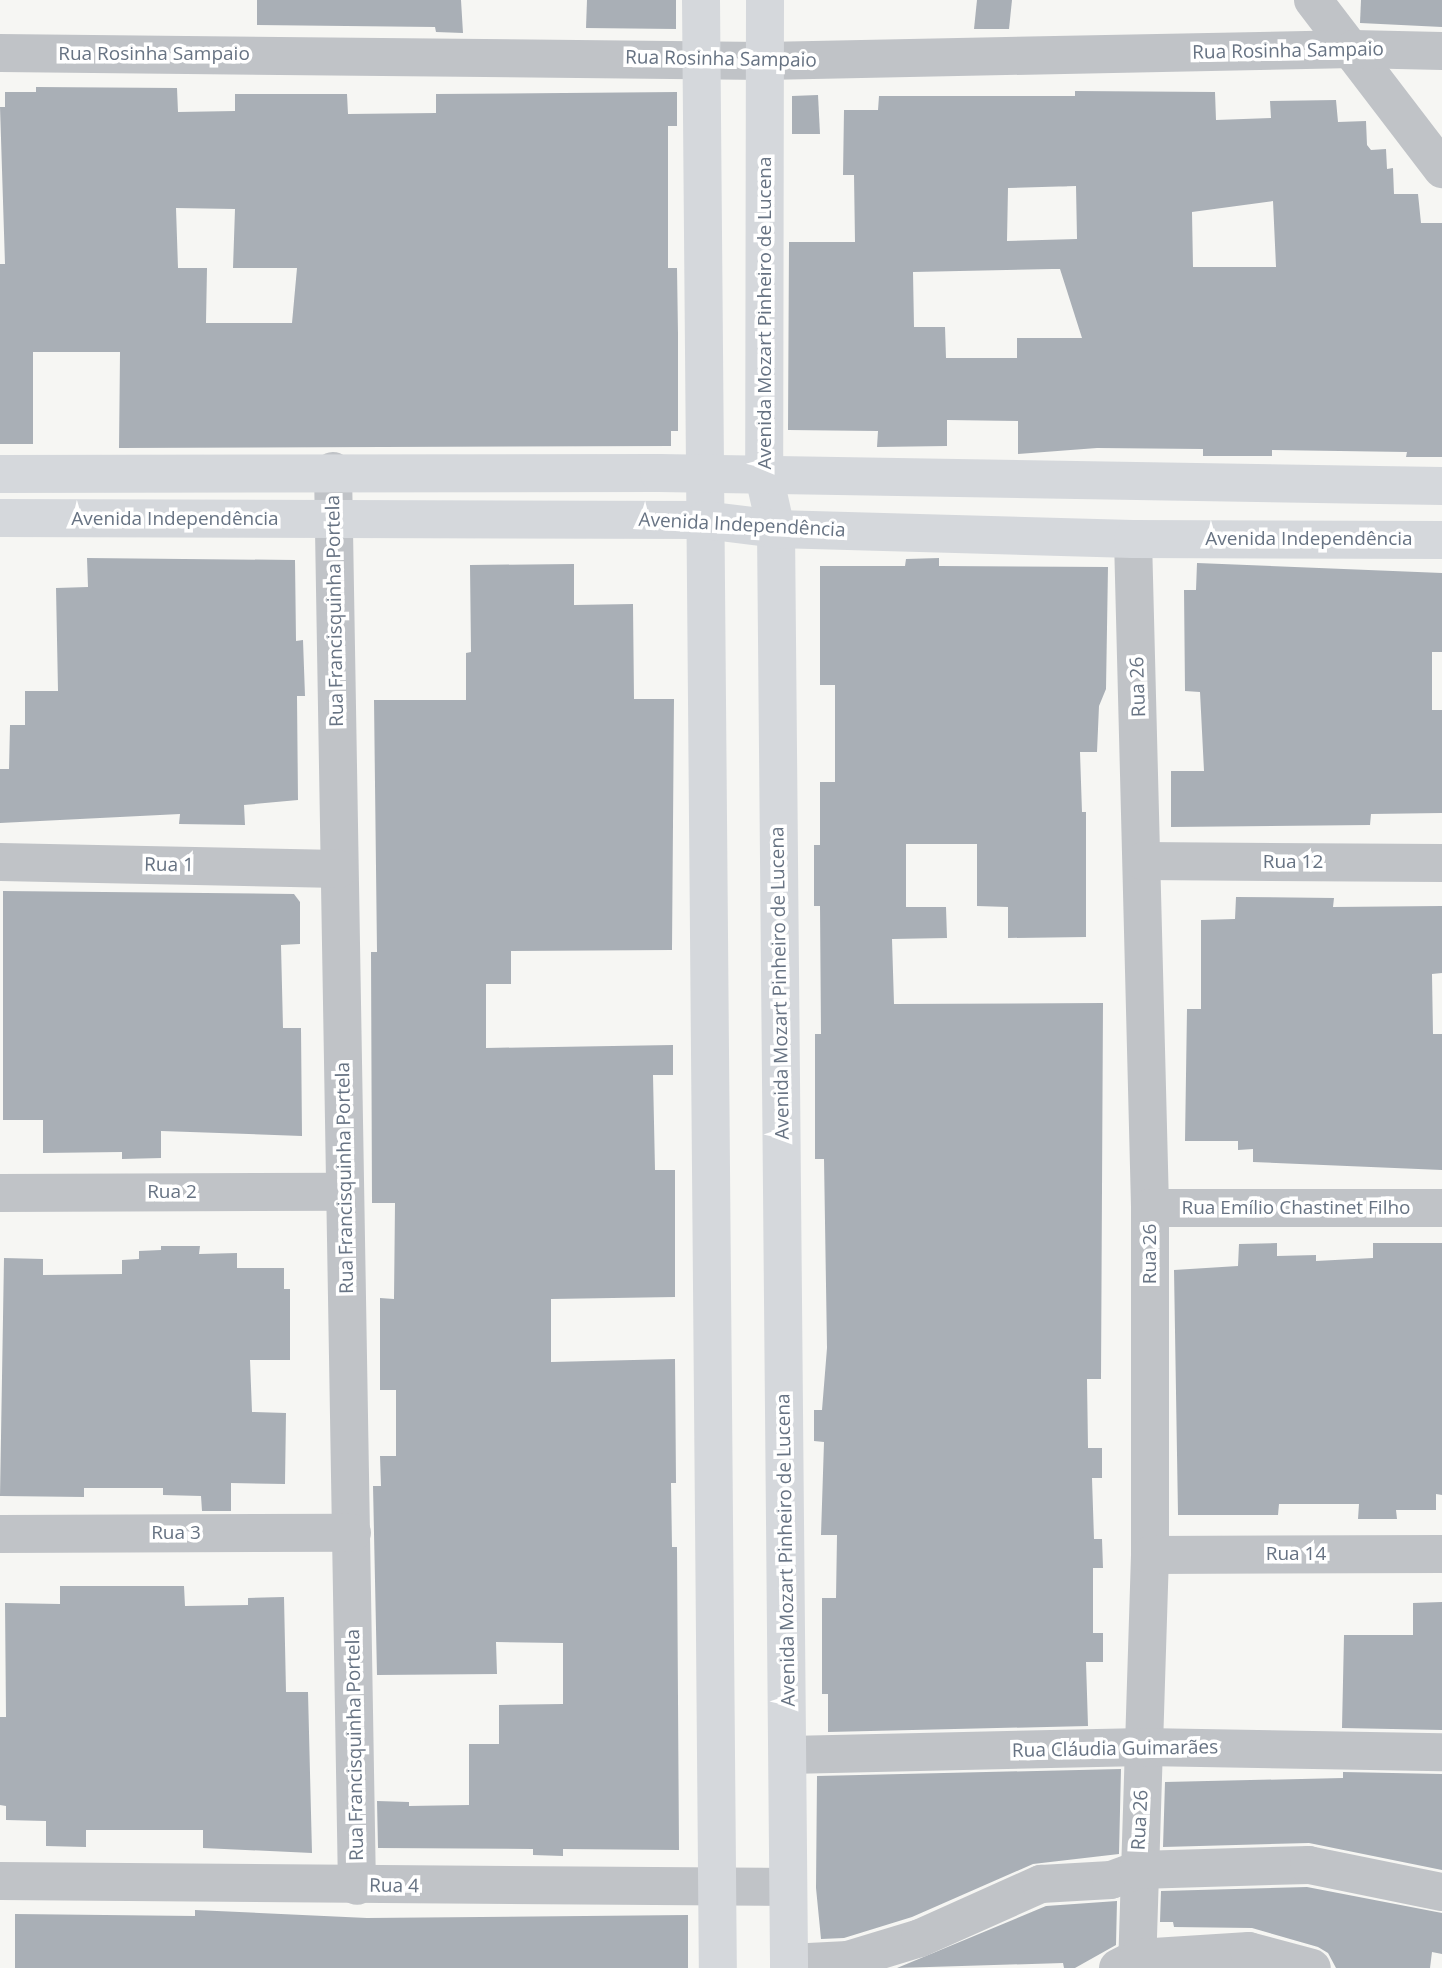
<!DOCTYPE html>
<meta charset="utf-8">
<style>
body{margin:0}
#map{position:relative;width:1442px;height:1968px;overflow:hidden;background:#f6f6f3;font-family:"Open Sans",sans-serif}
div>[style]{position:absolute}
.building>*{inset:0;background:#a9afb6}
.street>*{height:38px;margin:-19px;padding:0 19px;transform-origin:19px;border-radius:19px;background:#c0c3c7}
.secondary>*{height:38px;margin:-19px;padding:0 19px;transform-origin:19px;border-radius:19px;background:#d5d8dc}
span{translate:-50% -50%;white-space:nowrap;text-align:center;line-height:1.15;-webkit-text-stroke:7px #fff;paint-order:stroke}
.street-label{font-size:19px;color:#677383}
</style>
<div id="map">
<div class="building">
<div style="clip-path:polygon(257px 0,461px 0,463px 33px,436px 32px,435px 27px,257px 25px)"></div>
<div style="clip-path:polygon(587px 0,676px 0,676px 29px,586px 28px)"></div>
<div style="clip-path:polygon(977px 0,1012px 0,1009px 29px,974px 29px)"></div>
<div style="clip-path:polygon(1361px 0,1442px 0,1442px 27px,1360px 23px)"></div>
<div style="clip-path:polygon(evenodd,36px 87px,177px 88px,178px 112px,235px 111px,235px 94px,347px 94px,348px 114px,436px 113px,436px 94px,677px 92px,677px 126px,668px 126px,668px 268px,677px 268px,678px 334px,678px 431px,671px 431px,671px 446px,119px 448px,120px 352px,33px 352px,33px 444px,0 444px,0 264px,5px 264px,0 107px,5px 107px,5px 92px,36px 92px,36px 87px,176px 208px,235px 209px,233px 268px,297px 268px,292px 323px,206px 323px,207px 268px,178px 268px,176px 208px)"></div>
<div style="clip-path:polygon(evenodd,1075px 91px,1215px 92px,1216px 120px,1271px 118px,1270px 101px,1336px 100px,1338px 122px,1366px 121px,1367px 145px,1371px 150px,1386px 149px,1387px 169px,1393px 168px,1394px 194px,1418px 194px,1421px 223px,1442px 223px,1442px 457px,1406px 457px,1407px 452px,1272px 450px,1272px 456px,1203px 456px,1203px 449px,1097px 448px,1018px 454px,1018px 421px,947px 420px,947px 446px,877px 447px,878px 431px,788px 430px,789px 242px,855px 242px,854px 175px,843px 175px,844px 110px,878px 110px,879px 96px,1075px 96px,1075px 91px,1076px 186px,1077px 239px,1007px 241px,1008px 188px,1076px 186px,1075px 91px,1273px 201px,1276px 267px,1193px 267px,1192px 212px,1273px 201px,1075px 91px,1052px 269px,1060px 269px,1082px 338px,1017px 338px,1017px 358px,946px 358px,945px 327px,914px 327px,913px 272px,1052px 269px)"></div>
<div style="clip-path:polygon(818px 95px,820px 134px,792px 134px,792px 96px)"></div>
<div style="clip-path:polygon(87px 558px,295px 560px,296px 641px,303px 640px,305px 696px,297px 696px,298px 800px,244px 805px,245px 825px,179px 824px,180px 814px,0 823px,0 769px,9px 769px,10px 725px,25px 725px,25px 691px,58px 691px,56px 588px,88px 587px)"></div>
<div style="clip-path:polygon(939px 558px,939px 566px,1108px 567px,1106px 689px,1099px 706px,1097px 752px,1080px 752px,1082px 812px,1086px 812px,1086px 937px,1008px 938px,1008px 907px,977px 906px,977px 844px,906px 844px,906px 907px,946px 907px,947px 938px,892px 939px,894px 1004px,1103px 1003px,1101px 1379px,1087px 1379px,1088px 1448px,1102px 1448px,1102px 1478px,1092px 1478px,1094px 1539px,1102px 1539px,1103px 1568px,1093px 1568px,1093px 1633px,1103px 1633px,1103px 1662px,1086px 1662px,1088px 1726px,828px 1732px,828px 1694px,822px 1694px,822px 1598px,836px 1598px,837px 1535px,821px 1535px,824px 1442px,814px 1441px,814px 1410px,822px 1410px,827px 1348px,824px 1159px,815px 1159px,815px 1034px,821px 1034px,820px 906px,814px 906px,814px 845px,820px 845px,820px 782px,835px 782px,835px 685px,820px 685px,820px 566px,905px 566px,906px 559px)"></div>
<div style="clip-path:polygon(1197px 563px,1442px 573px,1442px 652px,1432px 652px,1432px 710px,1442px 710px,1442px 813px,1371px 814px,1370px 825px,1171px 827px,1171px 771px,1204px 771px,1200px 692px,1185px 691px,1184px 590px,1196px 590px)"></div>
<div style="clip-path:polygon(574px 564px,574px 605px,633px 604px,634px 699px,674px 699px,672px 950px,511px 951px,511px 984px,486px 984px,486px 1048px,673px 1045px,673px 1075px,653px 1075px,655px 1170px,675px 1170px,675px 1297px,551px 1299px,551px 1362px,675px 1359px,676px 1483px,671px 1483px,672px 1547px,677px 1547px,679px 1850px,563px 1849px,563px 1856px,533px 1855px,533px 1849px,378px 1848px,377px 1801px,409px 1802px,409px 1806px,469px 1805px,469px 1744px,499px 1744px,499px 1705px,563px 1704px,563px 1643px,496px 1642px,497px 1674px,377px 1675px,373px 1486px,381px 1486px,380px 1456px,396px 1456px,396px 1390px,380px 1390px,380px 1298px,394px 1299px,395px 1203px,372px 1203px,371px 952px,377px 952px,374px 700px,466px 700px,466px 653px,471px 652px,470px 565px)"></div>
<div style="clip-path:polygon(3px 891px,294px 894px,300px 902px,300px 944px,281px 945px,283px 1028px,301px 1028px,302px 1136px,161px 1131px,161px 1158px,122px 1159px,122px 1152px,43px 1153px,43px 1120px,3px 1120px)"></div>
<div style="clip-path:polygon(1236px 897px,1334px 898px,1333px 907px,1442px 906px,1442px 973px,1432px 974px,1433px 1034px,1442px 1034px,1442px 1170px,1253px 1162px,1253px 1149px,1238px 1150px,1238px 1141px,1185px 1141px,1187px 1009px,1201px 1009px,1201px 920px,1235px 919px)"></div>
<div style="clip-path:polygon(1277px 1243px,1277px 1256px,1316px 1255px,1316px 1261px,1373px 1258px,1373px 1243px,1442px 1243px,1442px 1495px,1436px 1494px,1436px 1510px,1396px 1510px,1397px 1519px,1358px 1519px,1359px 1504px,1279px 1504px,1278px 1515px,1178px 1515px,1174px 1270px,1238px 1266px,1239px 1244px)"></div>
<div style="clip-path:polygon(161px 1246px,200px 1246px,199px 1254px,237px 1253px,237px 1268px,284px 1268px,284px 1289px,290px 1289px,290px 1360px,250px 1360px,252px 1412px,286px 1413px,285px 1484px,231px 1483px,231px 1511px,202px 1511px,201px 1496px,163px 1495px,163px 1488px,84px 1488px,84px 1497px,0 1496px,4px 1258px,43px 1259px,43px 1275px,122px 1274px,122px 1260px,139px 1259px,139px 1251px,161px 1250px)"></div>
<div style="clip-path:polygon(60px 1586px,184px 1586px,185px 1606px,248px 1605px,248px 1598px,284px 1597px,286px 1692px,308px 1692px,312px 1853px,203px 1848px,203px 1830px,86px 1830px,86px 1847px,46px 1846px,46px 1821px,6px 1820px,6px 1806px,0 1805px,0 1717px,6px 1717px,5px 1603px,60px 1604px)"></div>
<div style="clip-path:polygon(1442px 1602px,1442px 1730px,1342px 1728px,1344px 1635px,1413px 1635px,1413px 1603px)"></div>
<div style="clip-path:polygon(1121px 1769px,1119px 1854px,1033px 1864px,912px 1917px,844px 1938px,821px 1939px,816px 1888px,817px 1776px)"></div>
<div style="clip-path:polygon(1343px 1772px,1442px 1774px,1442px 1870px,1309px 1843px,1163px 1847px,1165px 1782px,1343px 1778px)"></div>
<div style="clip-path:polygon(1307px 1887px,1442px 1913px,1442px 1954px,1432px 1952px,1430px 1968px,1336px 1968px,1328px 1953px,1318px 1947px,1252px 1928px,1174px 1927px,1173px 1922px,1160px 1922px,1161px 1891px)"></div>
<div style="clip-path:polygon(1117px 1901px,1116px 1945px,1075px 1968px,1064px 1968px,1063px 1963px,897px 1968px,1046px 1906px)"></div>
<div style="clip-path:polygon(195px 1910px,367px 1918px,688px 1915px,688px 1968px,15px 1968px,15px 1914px,195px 1916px)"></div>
</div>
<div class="street">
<div style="left:1313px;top:0;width:213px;rotate:52.6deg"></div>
<div style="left:0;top:53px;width:765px;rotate:0.6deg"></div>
<div style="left:765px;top:61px;width:589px;rotate:-1.17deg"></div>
<div style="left:1354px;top:49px;width:88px;rotate:1.3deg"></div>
<div style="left:333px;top:471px;width:1415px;rotate:89.03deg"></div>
<div style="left:1133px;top:539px;width:669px;rotate:88.54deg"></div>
<div style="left:1150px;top:1208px;width:347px;rotate:90deg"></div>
<div style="left:1150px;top:1555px;width:413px;rotate:91.8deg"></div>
<div style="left:1143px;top:861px;width:299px;rotate:0.4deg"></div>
<div style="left:0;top:862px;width:339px;rotate:1.2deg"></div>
<div style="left:0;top:1193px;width:345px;rotate:-0.2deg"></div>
<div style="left:1150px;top:1208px;width:292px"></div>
<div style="left:0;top:1534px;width:352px;rotate:-0.2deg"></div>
<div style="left:1150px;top:1555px;width:292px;rotate:-0.2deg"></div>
<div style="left:789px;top:1755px;width:355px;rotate:-1.3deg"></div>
<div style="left:1144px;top:1747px;width:298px;rotate:1deg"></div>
<div style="left:0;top:1881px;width:788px;rotate:0.44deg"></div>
<div style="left:789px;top:1963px;width:59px;rotate:-2.9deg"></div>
<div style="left:848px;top:1960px;width:75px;rotate:-17deg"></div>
<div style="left:920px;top:1938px;width:133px;rotate:-24.1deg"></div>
<div style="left:1041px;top:1884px;width:70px;rotate:-3.3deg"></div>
<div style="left:1111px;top:1880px;width:29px;rotate:-20deg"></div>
<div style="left:1138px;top:1870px;width:171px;rotate:-1.7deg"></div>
<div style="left:1309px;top:1865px;width:136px;rotate:11.5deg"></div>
<div style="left:1118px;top:1968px;width:22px;rotate:-27deg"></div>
<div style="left:1138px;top:1958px;width:111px;rotate:-3.6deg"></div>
<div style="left:1249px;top:1951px;width:65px;rotate:15.1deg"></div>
</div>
<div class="secondary">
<div style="left:701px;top:0;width:1968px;rotate:89.51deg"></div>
<div style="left:765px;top:0;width:476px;rotate:90.1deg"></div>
<div style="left:764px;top:476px;width:54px;rotate:77.2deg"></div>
<div style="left:776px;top:529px;width:1439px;rotate:89.48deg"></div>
<div style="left:0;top:474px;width:659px;rotate:-0.09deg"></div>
<div style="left:659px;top:473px;width:783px;rotate:0.95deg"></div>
<div style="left:0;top:518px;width:704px;rotate:0.16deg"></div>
<div style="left:704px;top:520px;width:73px;rotate:7.1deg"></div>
<div style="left:776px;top:529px;width:357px;rotate:1.6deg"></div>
<div style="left:1133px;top:539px;width:309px;rotate:0.2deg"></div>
</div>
<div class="street-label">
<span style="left:1288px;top:51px;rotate:-1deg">Rua Rosinha Sampaio</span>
<span style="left:154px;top:54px">Rua Rosinha Sampaio</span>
<span style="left:721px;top:59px;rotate:1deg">Rua Rosinha Sampaio</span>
<span style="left:765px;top:313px;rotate:-90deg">Avenida Mozart Pinheiro de Lucena</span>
<span style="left:175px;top:519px">Avenida Independência</span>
<span style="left:742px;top:525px;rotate:3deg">Avenida Independência</span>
<span style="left:1309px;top:539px">Avenida Independência</span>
<span style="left:335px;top:611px;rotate:-91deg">Rua Francisquinha Portela</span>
<span style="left:1138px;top:687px;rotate:-92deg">Rua 26</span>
<span style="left:1293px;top:862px">Rua 12</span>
<span style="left:169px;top:865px;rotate:1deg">Rua 1</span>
<span style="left:780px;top:983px;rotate:-91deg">Avenida Mozart Pinheiro de Lucena</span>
<span style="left:345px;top:1178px;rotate:-91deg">Rua Francisquinha Portela</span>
<span style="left:172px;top:1192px">Rua 2</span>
<span style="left:1296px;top:1208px">Rua Emílio Chastinet Filho</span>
<span style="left:1150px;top:1254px;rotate:-90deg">Rua 26</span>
<span style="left:176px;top:1533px">Rua 3</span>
<span style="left:786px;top:1550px;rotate:-91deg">Avenida Mozart Pinheiro de Lucena</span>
<span style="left:1296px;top:1554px">Rua 14</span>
<span style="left:355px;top:1745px;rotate:-91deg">Rua Francisquinha Portela</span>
<span style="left:1115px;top:1749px;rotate:-1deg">Rua Cláudia Guimarães</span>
<span style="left:1140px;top:1820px;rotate:-87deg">Rua 26</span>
<span style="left:394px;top:1886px;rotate:1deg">Rua 4</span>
</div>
</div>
